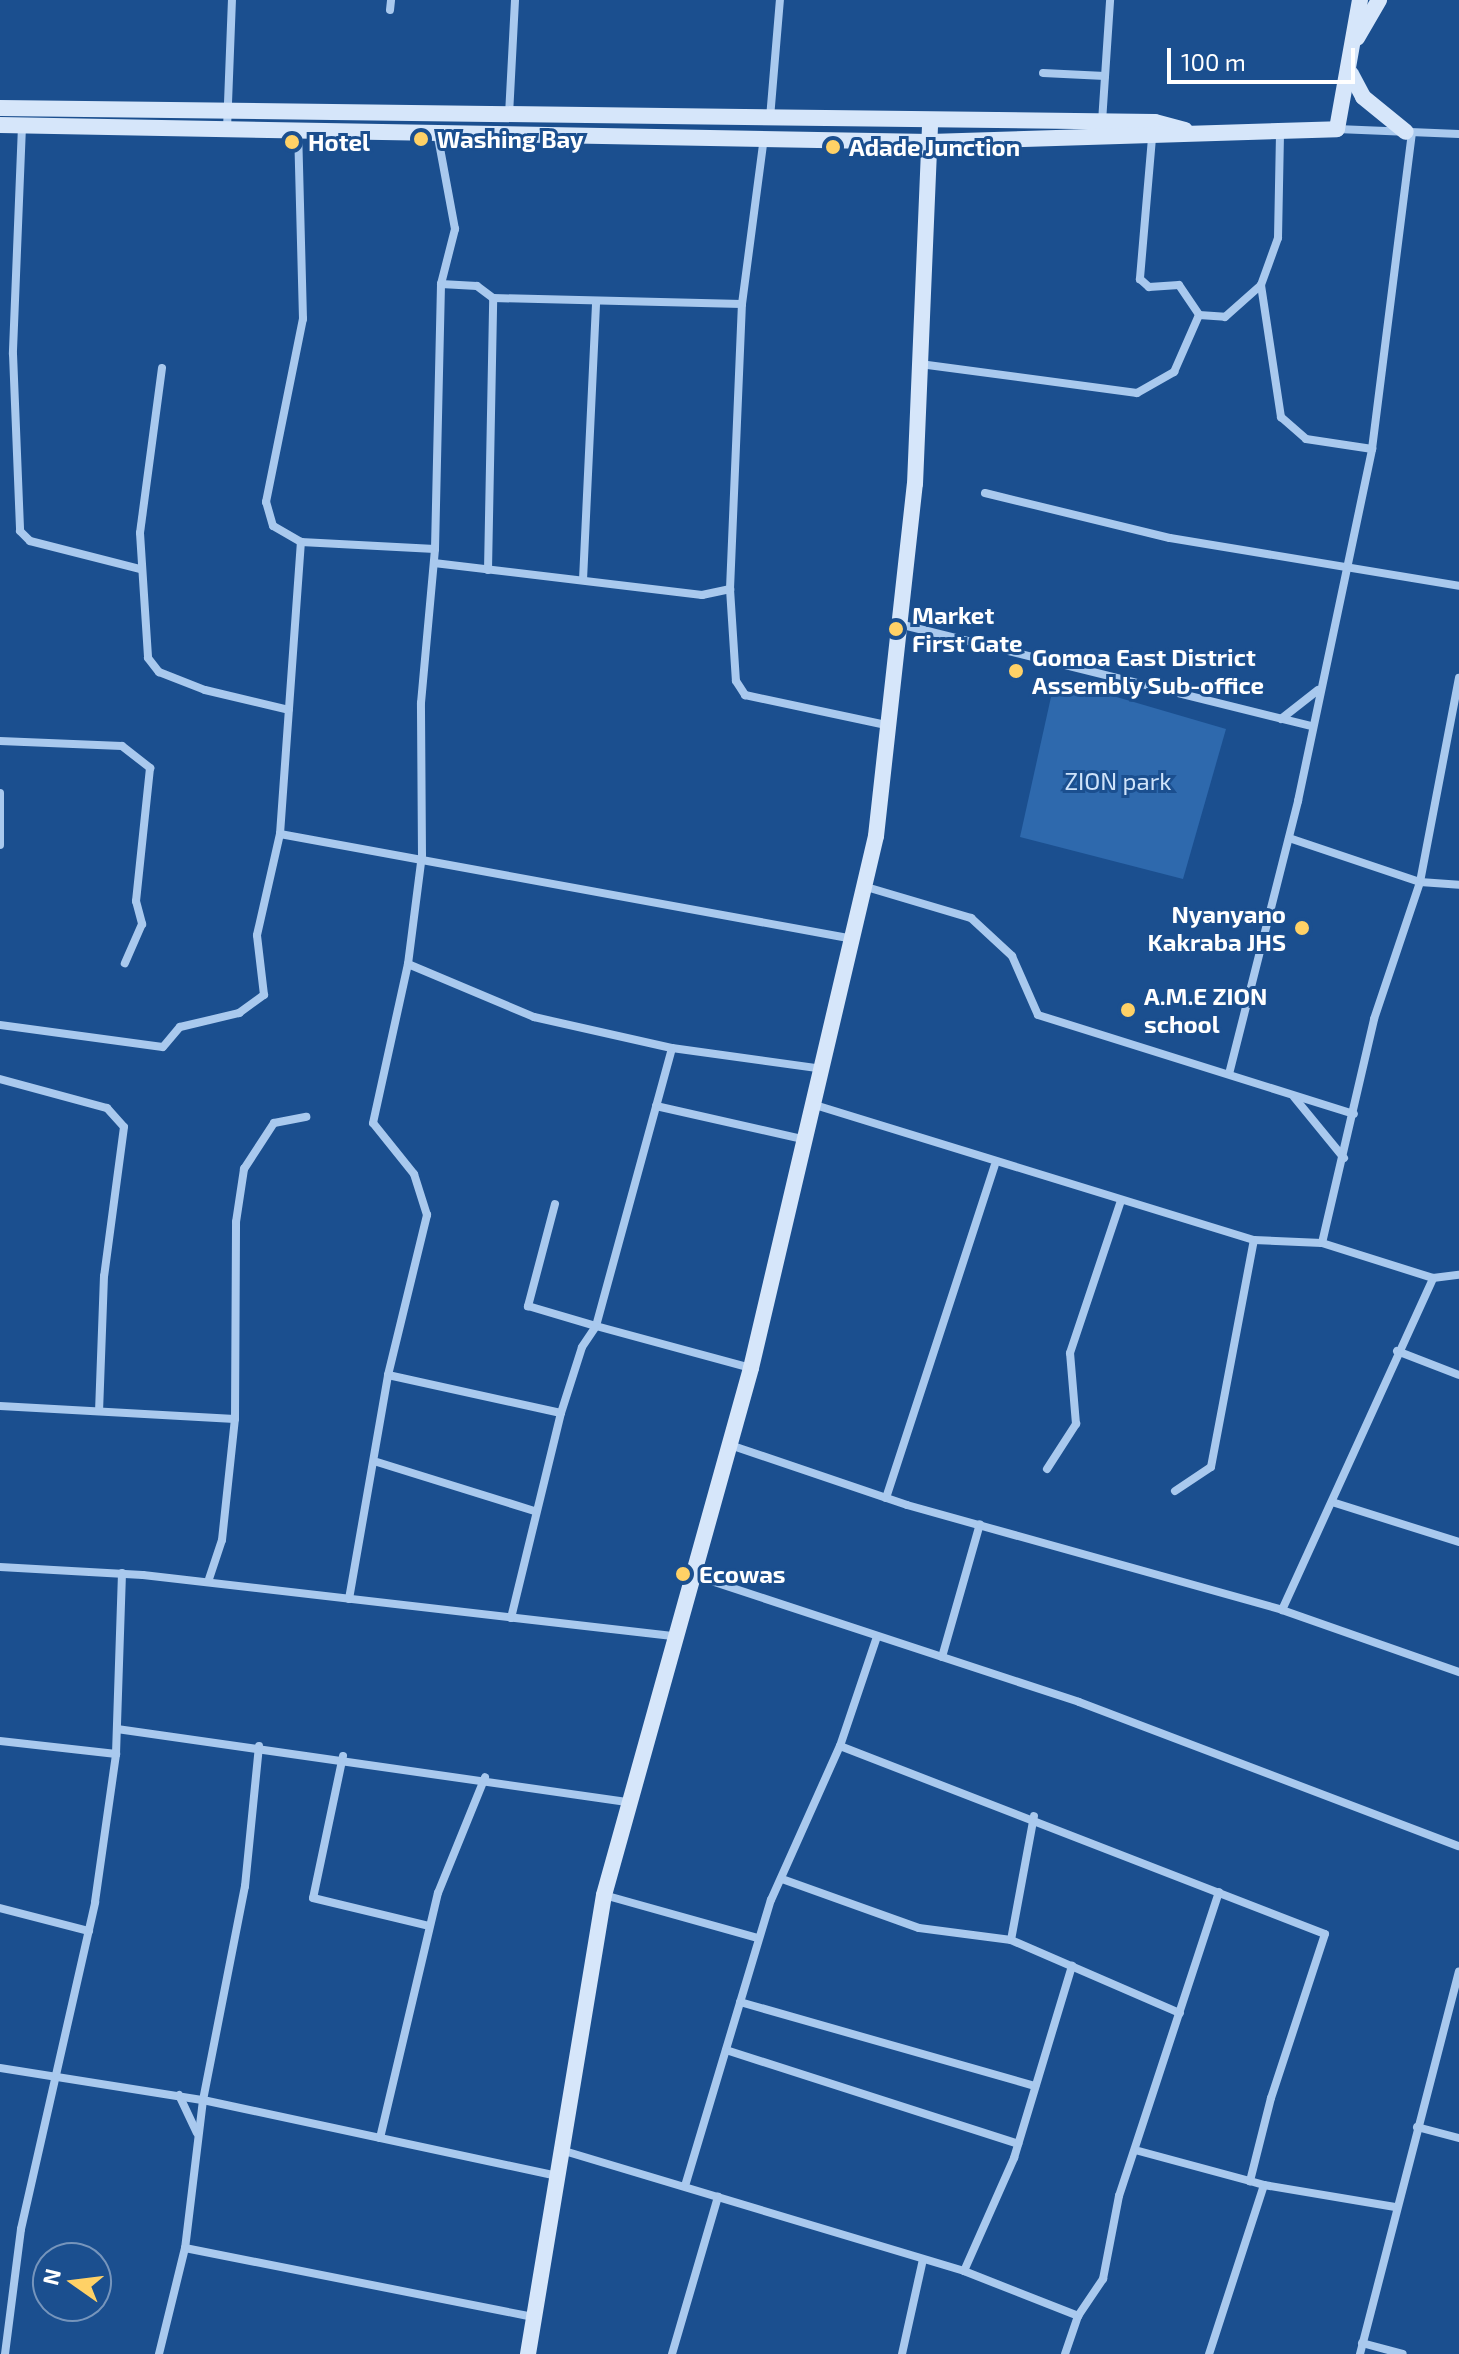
<!DOCTYPE html>
<style>
body{margin:0}
#map{position:relative;width:1459px;height:2354px;overflow:hidden;background:#1b4f8f;font-family:"Exo 2",sans-serif}
div>[style]{position:absolute}
.green>*{inset:0;background:#2e69ad}
.street>*{height:8px;margin:-4px;padding:0 4px;transform-origin:4px;border-radius:4px;background:#a9c9ee}
.secondary>*{height:16px;margin:-8px;padding:0 8px;transform-origin:8px;border-radius:8px;background:#d6e6fa}
.dots>*{width:22px;height:22px;translate:-50% -50%;box-sizing:border-box;border:4px solid #1b4f8f;border-radius:50%}
span{translate:-50% -50%;white-space:nowrap;text-align:center;line-height:1.15;-webkit-text-stroke:6px #1b4f8f;paint-order:stroke}
.poi-label{font-size:24px;color:#fff;font-weight:700}
.left{translate:0 -50%;text-align:left}
.right{translate:-100% -50%;text-align:right}
.park-label{font-size:24px;color:#cfe3fa}
.north{position:absolute;left:32px;top:2242px;width:80px;height:80px;box-sizing:border-box;background:#1b4f8f;border:2px solid #7695bc;border-radius:50%;rotate:284deg;font-size:22px;font-weight:700;line-height:32px;text-align:center;color:#fff}
.north::after{content:'';display:block;margin:auto;width:28px;height:36px;background:#ffd166;clip-path:polygon(50% 0,100% 100%,50% 72%,0 100%)}
.scale{position:absolute;left:1167px;top:48px;width:188px;height:36px;box-sizing:border-box;border:4px solid #fff;border-top:0;padding-left:10px;font-size:24px;line-height:28px;white-space:nowrap;color:#fff;-webkit-text-stroke:6px #1b4f8f;paint-order:stroke}
</style>
<div id="map">
<div class="green">
<div style="clip-path:polygon(1055px 679px,1226px 729px,1183px 879px,1020px 837px)"></div>
</div>
<div class="street">
<div style="left:390px;top:10px;width:10px;rotate:-84deg"></div>
<div style="left:1043px;top:73px;width:62px;rotate:2.8deg"></div>
<div style="left:509px;top:115px;width:115px;rotate:-87deg"></div>
<div style="left:770px;top:118px;width:118px;rotate:-85.2deg"></div>
<div style="left:1102px;top:122px;width:122px;rotate:-86.2deg"></div>
<div style="left:22px;top:126px;width:228px;rotate:92.3deg"></div>
<div style="left:13px;top:354px;width:177px;rotate:87.7deg"></div>
<div style="left:20px;top:531px;width:14px;rotate:45deg"></div>
<div style="left:30px;top:541px;width:114px;rotate:14.3deg"></div>
<div style="left:227px;top:129px;width:129px;rotate:-87.8deg"></div>
<div style="left:1337px;top:129px;width:122px;rotate:2.3deg"></div>
<div style="left:1152px;top:138px;width:142px;rotate:94.9deg"></div>
<div style="left:1140px;top:279px;width:12px;rotate:42deg"></div>
<div style="left:1149px;top:287px;width:30px;rotate:-4deg"></div>
<div style="left:1179px;top:285px;width:36px;rotate:56deg"></div>
<div style="left:1199px;top:315px;width:26px;rotate:4deg"></div>
<div style="left:1225px;top:317px;width:48px;rotate:-41.6deg"></div>
<div style="left:1261px;top:285px;width:50px;rotate:-70.1deg"></div>
<div style="left:1278px;top:238px;width:108px;rotate:-88.9deg"></div>
<div style="left:441px;top:284px;width:36px;rotate:3deg"></div>
<div style="left:477px;top:286px;width:20px;rotate:37deg"></div>
<div style="left:493px;top:298px;width:249px;rotate:1.4deg"></div>
<div style="left:1261px;top:285px;width:134px;rotate:81.4deg"></div>
<div style="left:1281px;top:417px;width:33px;rotate:41deg"></div>
<div style="left:1306px;top:439px;width:67px;rotate:8.6deg"></div>
<div style="left:920px;top:364px;width:219px;rotate:7.6deg"></div>
<div style="left:1137px;top:393px;width:43px;rotate:-29.6deg"></div>
<div style="left:1174px;top:372px;width:62px;rotate:-66.3deg"></div>
<div style="left:162px;top:368px;width:166px;rotate:97.6deg"></div>
<div style="left:140px;top:533px;width:125px;rotate:86.3deg"></div>
<div style="left:148px;top:658px;width:18px;rotate:52deg"></div>
<div style="left:159px;top:672px;width:49px;rotate:21.4deg"></div>
<div style="left:205px;top:690px;width:86px;rotate:13.4deg"></div>
<div style="left:985px;top:493px;width:190px;rotate:13.7deg"></div>
<div style="left:1170px;top:538px;width:293px;rotate:9.4deg"></div>
<div style="left:301px;top:542px;width:134px;rotate:3deg"></div>
<div style="left:434px;top:563px;width:270px;rotate:6.8deg"></div>
<div style="left:702px;top:595px;width:29px;rotate:-12deg"></div>
<div style="left:730px;top:589px;width:285px;rotate:-87.6deg"></div>
<div style="left:742px;top:304px;width:168px;rotate:-82.5deg"></div>
<div style="left:488px;top:570px;width:272px;rotate:-88.9deg"></div>
<div style="left:583px;top:580px;width:279px;rotate:-87.3deg"></div>
<div style="left:730px;top:589px;width:92px;rotate:86.3deg"></div>
<div style="left:736px;top:681px;width:17px;rotate:57deg"></div>
<div style="left:745px;top:695px;width:149px;rotate:12deg"></div>
<div style="left:903px;top:625px;width:419px;rotate:13.9deg"></div>
<div style="left:1281px;top:719px;width:47px;rotate:-38.1deg"></div>
<div style="left:0;top:741px;width:122px;rotate:2.3deg"></div>
<div style="left:122px;top:746px;width:36px;rotate:38deg"></div>
<div style="left:150px;top:768px;width:134px;rotate:96deg"></div>
<div style="left:136px;top:901px;width:24px;rotate:75deg"></div>
<div style="left:142px;top:924px;width:43px;rotate:113.6deg"></div>
<div style="left:0;top:793px;width:52px;rotate:90deg"></div>
<div style="left:280px;top:834px;width:583px;rotate:10.38deg"></div>
<div style="left:1289px;top:838px;width:138px;rotate:18.6deg"></div>
<div style="left:1420px;top:882px;width:39px;rotate:4deg"></div>
<div style="left:863px;top:886px;width:113px;rotate:16.5deg"></div>
<div style="left:971px;top:918px;width:56px;rotate:42.8deg"></div>
<div style="left:1012px;top:956px;width:64px;rotate:66.2deg"></div>
<div style="left:1038px;top:1015px;width:331px;rotate:17.4deg"></div>
<div style="left:408px;top:964px;width:137px;rotate:22.8deg"></div>
<div style="left:534px;top:1017px;width:141px;rotate:12.7deg"></div>
<div style="left:672px;top:1048px;width:152px;rotate:7.9deg"></div>
<div style="left:0;top:1025px;width:164px;rotate:7.7deg"></div>
<div style="left:163px;top:1047px;width:26px;rotate:-50deg"></div>
<div style="left:180px;top:1027px;width:61px;rotate:-13.3deg"></div>
<div style="left:239px;top:1013px;width:31px;rotate:-36deg"></div>
<div style="left:264px;top:995px;width:60px;rotate:-96.7deg"></div>
<div style="left:257px;top:935px;width:104px;rotate:-77.2deg"></div>
<div style="left:280px;top:834px;width:293px;rotate:-85.9deg"></div>
<div style="left:301px;top:542px;width:32px;rotate:-150deg"></div>
<div style="left:273px;top:526px;width:25px;rotate:-106deg"></div>
<div style="left:266px;top:502px;width:187px;rotate:-78.6deg"></div>
<div style="left:303px;top:319px;width:189px;rotate:-91.5deg"></div>
<div style="left:1229px;top:1074px;width:282px;rotate:-75.8deg"></div>
<div style="left:1298px;top:801px;width:360px;rotate:-78.1deg"></div>
<div style="left:1372px;top:449px;width:319px;rotate:-82.8deg"></div>
<div style="left:0;top:1079px;width:111px;rotate:15.2deg"></div>
<div style="left:107px;top:1108px;width:25px;rotate:48deg"></div>
<div style="left:124px;top:1127px;width:150px;rotate:97.6deg"></div>
<div style="left:104px;top:1276px;width:134px;rotate:92.1deg"></div>
<div style="left:1294px;top:1097px;width:79px;rotate:50.7deg"></div>
<div style="left:815px;top:1105px;width:459px;rotate:17.1deg"></div>
<div style="left:1254px;top:1240px;width:68px;rotate:2.5deg"></div>
<div style="left:1322px;top:1243px;width:116px;rotate:17.5deg"></div>
<div style="left:1433px;top:1278px;width:26px;rotate:-7deg"></div>
<div style="left:656px;top:1106px;width:155px;rotate:12.7deg"></div>
<div style="left:555px;top:1204px;width:106px;rotate:104.8deg"></div>
<div style="left:528px;top:1306px;width:71px;rotate:16.4deg"></div>
<div style="left:596px;top:1326px;width:288px;rotate:-74.7deg"></div>
<div style="left:1322px;top:1243px;width:230px;rotate:-76.9deg"></div>
<div style="left:1374px;top:1019px;width:145px;rotate:-71.4deg"></div>
<div style="left:1420px;top:882px;width:208px;rotate:-79.2deg"></div>
<div style="left:1397px;top:1351px;width:66px;rotate:21.2deg"></div>
<div style="left:388px;top:1375px;width:177px;rotate:12.4deg"></div>
<div style="left:0;top:1406px;width:235px;rotate:3.2deg"></div>
<div style="left:730px;top:1445px;width:187px;rotate:18.7deg"></div>
<div style="left:907px;top:1505px;width:389px;rotate:15.6deg"></div>
<div style="left:1282px;top:1610px;width:188px;rotate:19.3deg"></div>
<div style="left:377px;top:1462px;width:164px;rotate:17.3deg"></div>
<div style="left:1047px;top:1469px;width:54px;rotate:-57.2deg"></div>
<div style="left:1076px;top:1424px;width:71px;rotate:-94.8deg"></div>
<div style="left:1070px;top:1353px;width:160px;rotate:-71.5deg"></div>
<div style="left:1175px;top:1491px;width:43px;rotate:-33.7deg"></div>
<div style="left:1211px;top:1467px;width:231px;rotate:-79.3deg"></div>
<div style="left:886px;top:1498px;width:350px;rotate:-71.9deg"></div>
<div style="left:1332px;top:1502px;width:133px;rotate:17.5deg"></div>
<div style="left:0;top:1567px;width:143px;rotate:3.2deg"></div>
<div style="left:143px;top:1575px;width:533px;rotate:6.58deg"></div>
<div style="left:693px;top:1575px;width:406px;rotate:18.2deg"></div>
<div style="left:1079px;top:1702px;width:406px;rotate:20.8deg"></div>
<div style="left:208px;top:1582px;width:44px;rotate:-71.6deg"></div>
<div style="left:222px;top:1540px;width:122px;rotate:-83.9deg"></div>
<div style="left:235px;top:1419px;width:197px;rotate:-89.7deg"></div>
<div style="left:236px;top:1222px;width:54px;rotate:-81.4deg"></div>
<div style="left:244px;top:1169px;width:55px;rotate:-56.9deg"></div>
<div style="left:274px;top:1123px;width:33px;rotate:-11deg"></div>
<div style="left:349px;top:1599px;width:227px;rotate:-80.1deg"></div>
<div style="left:388px;top:1375px;width:165px;rotate:-76.3deg"></div>
<div style="left:427px;top:1215px;width:43px;rotate:-107.6deg"></div>
<div style="left:414px;top:1174px;width:65px;rotate:-128.8deg"></div>
<div style="left:373px;top:1123px;width:163px;rotate:-77.6deg"></div>
<div style="left:408px;top:964px;width:110px;rotate:-82.7deg"></div>
<div style="left:422px;top:855px;width:152px;rotate:-90.4deg"></div>
<div style="left:421px;top:703px;width:155px;rotate:-84.8deg"></div>
<div style="left:435px;top:549px;width:265px;rotate:-88.7deg"></div>
<div style="left:441px;top:284px;width:57px;rotate:-75.7deg"></div>
<div style="left:455px;top:229px;width:99px;rotate:-100.5deg"></div>
<div style="left:1282px;top:1610px;width:365px;rotate:-65.5deg"></div>
<div style="left:511px;top:1618px;width:211px;rotate:-76.3deg"></div>
<div style="left:561px;top:1413px;width:69px;rotate:-72.3deg"></div>
<div style="left:582px;top:1347px;width:25px;rotate:-56deg"></div>
<div style="left:596px;top:1326px;width:161px;rotate:15.2deg"></div>
<div style="left:942px;top:1657px;width:138px;rotate:-74.1deg"></div>
<div style="left:117px;top:1729px;width:515px;rotate:8.15deg"></div>
<div style="left:0;top:1741px;width:117px;rotate:6.4deg"></div>
<div style="left:259px;top:1746px;width:141px;rotate:95.7deg"></div>
<div style="left:245px;top:1886px;width:218px;rotate:101.1deg"></div>
<div style="left:203px;top:2100px;width:359px;rotate:12.1deg"></div>
<div style="left:840px;top:1746px;width:520px;rotate:21.19deg"></div>
<div style="left:1325px;top:1934px;width:173px;rotate:108.2deg"></div>
<div style="left:1271px;top:2098px;width:86px;rotate:104.2deg"></div>
<div style="left:1250px;top:2181px;width:15px;rotate:16deg"></div>
<div style="left:1264px;top:2185px;width:178px;rotate:108deg"></div>
<div style="left:343px;top:1756px;width:145px;rotate:101.9deg"></div>
<div style="left:313px;top:1898px;width:119px;rotate:13.6deg"></div>
<div style="left:782px;top:1879px;width:145px;rotate:19.7deg"></div>
<div style="left:919px;top:1928px;width:93px;rotate:7.4deg"></div>
<div style="left:1011px;top:1940px;width:184px;rotate:23.4deg"></div>
<div style="left:604px;top:1895px;width:160px;rotate:15.6deg"></div>
<div style="left:0;top:1908px;width:92px;rotate:14.5deg"></div>
<div style="left:1011px;top:1940px;width:126px;rotate:-79.5deg"></div>
<div style="left:740px;top:2002px;width:307px;rotate:15.9deg"></div>
<div style="left:726px;top:2050px;width:307px;rotate:17.8deg"></div>
<div style="left:0;top:2068px;width:206px;rotate:9deg"></div>
<div style="left:203px;top:2100px;width:149px;rotate:96.9deg"></div>
<div style="left:185px;top:2248px;width:109px;rotate:103.8deg"></div>
<div style="left:179px;top:2095px;width:42px;rotate:64.7deg"></div>
<div style="left:1417px;top:2127px;width:43px;rotate:14.7deg"></div>
<div style="left:380px;top:2138px;width:252px;rotate:-76.7deg"></div>
<div style="left:438px;top:1893px;width:125px;rotate:-67.9deg"></div>
<div style="left:561px;top:2150px;width:421px;rotate:16.7deg"></div>
<div style="left:964px;top:2271px;width:123px;rotate:21.5deg"></div>
<div style="left:1135px;top:2150px;width:119px;rotate:15.1deg"></div>
<div style="left:1264px;top:2185px;width:133px;rotate:9.5deg"></div>
<div style="left:685px;top:2186px;width:299px;rotate:-73.3deg"></div>
<div style="left:771px;top:1900px;width:169px;rotate:-65.9deg"></div>
<div style="left:840px;top:1746px;width:115px;rotate:-71.3deg"></div>
<div style="left:185px;top:2248px;width:355px;rotate:11.2deg"></div>
<div style="left:964px;top:2271px;width:124px;rotate:-66.1deg"></div>
<div style="left:1014px;top:2158px;width:201px;rotate:-73.2deg"></div>
<div style="left:1362px;top:2343px;width:42px;rotate:15deg"></div>
<div style="left:5px;top:2354px;width:126px;rotate:-82.7deg"></div>
<div style="left:21px;top:2229px;width:335px;rotate:-77.2deg"></div>
<div style="left:95px;top:1902px;width:149px;rotate:-81.9deg"></div>
<div style="left:116px;top:1754px;width:181px;rotate:-88.1deg"></div>
<div style="left:672px;top:2354px;width:164px;rotate:-73.7deg"></div>
<div style="left:902px;top:2354px;width:97px;rotate:-77.5deg"></div>
<div style="left:1065px;top:2354px;width:40px;rotate:-71.1deg"></div>
<div style="left:1078px;top:2316px;width:45px;rotate:-56deg"></div>
<div style="left:1103px;top:2279px;width:85px;rotate:-79.1deg"></div>
<div style="left:1119px;top:2196px;width:320px;rotate:-71.8deg"></div>
<div style="left:1360px;top:2354px;width:395px;rotate:-75.5deg"></div>
</div>
<div class="secondary">
<div style="left:1357px;top:38px;width:44px;rotate:-59.9deg"></div>
<div style="left:1351px;top:74px;width:26px;rotate:62deg"></div>
<div style="left:1363px;top:97px;width:55px;rotate:39.1deg"></div>
<div style="left:0;top:108px;width:1155px;rotate:0.69deg"></div>
<div style="left:1155px;top:122px;width:31px;rotate:15deg"></div>
<div style="left:0;top:125px;width:930px;rotate:1.05deg"></div>
<div style="left:930px;top:142px;width:407px;rotate:-1.8deg"></div>
<div style="left:1337px;top:129px;width:131px;rotate:-79.9deg"></div>
<div style="left:528px;top:2354px;width:465px;rotate:-80.6deg"></div>
<div style="left:604px;top:1895px;width:547px;rotate:-74.41deg"></div>
<div style="left:751px;top:1368px;width:546px;rotate:-76.78deg"></div>
<div style="left:876px;top:836px;width:354px;rotate:-83.7deg"></div>
<div style="left:915px;top:484px;width:361px;rotate:-87.6deg"></div>
</div>
<div class="dots">
<div style="left:421px;top:139px;background:#ffd166"></div>
<div style="left:292px;top:142px;background:#ffd166"></div>
<div style="left:833px;top:147px;background:#ffd166"></div>
<div style="left:896px;top:629px;background:#ffd166"></div>
<div style="left:1016px;top:671px;background:#ffd166"></div>
<div style="left:1302px;top:928px;background:#ffd166"></div>
<div style="left:1128px;top:1010px;background:#ffd166"></div>
<div style="left:683px;top:1574px;background:#ffd166"></div>
</div>
<div class="poi-label">
<span class="left" style="left:437px;top:139px">Washing Bay</span>
<span class="left" style="left:308px;top:142px">Hotel</span>
<span class="left" style="left:849px;top:147px">Adade Junction</span>
<span class="left" style="left:912px;top:629px">Market<br>First Gate</span>
<span class="left" style="left:1032px;top:671px">Gomoa East District<br>Assembly Sub-office</span>
<span class="right" style="left:1286px;top:928px">Nyanyano<br>Kakraba JHS</span>
<span class="left" style="left:1144px;top:1010px">A.M.E ZION<br>school</span>
<span class="left" style="left:699px;top:1574px">Ecowas</span>
</div>
<div class="park-label">
<span style="left:1118px;top:781px">ZION park</span>
</div>
<div class="north">N</div>
<div class="scale">100 m</div>
</div>
